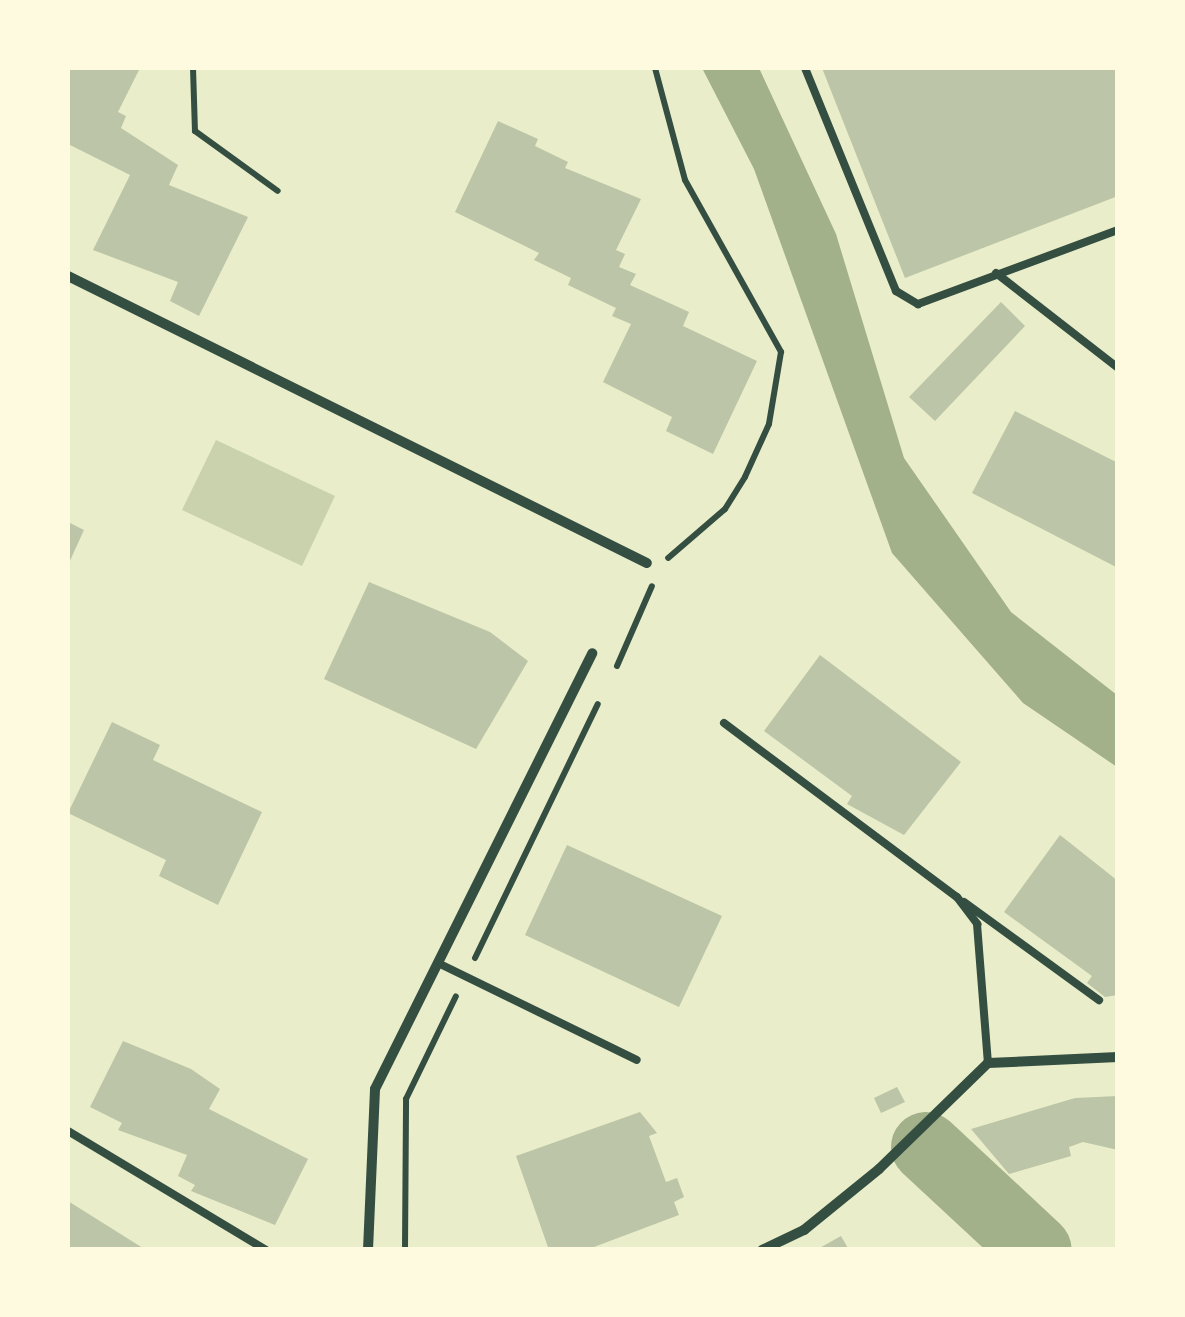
<!DOCTYPE html>
<style>
body{margin:0}
#map{position:relative;width:1185px;height:1317px;overflow:hidden;background:#e9edc9;font-family:Arial,sans-serif}
div>[style]{position:absolute}
.green>*{inset:0;background:#cad2ad}
.water>*{inset:0;background:#a3b18a}
.river>*{height:70px;margin:-35px;padding:0 35px;transform-origin:35px;border-radius:35px;background:#a3b18a}
.building>*{inset:0;background:#bcc5a7}
.path>*{height:6px;margin:-3px;padding:0 3px;transform-origin:3px;border-radius:3px;background:#344e41}
.service>*{height:8px;margin:-4px;padding:0 4px;transform-origin:4px;border-radius:4px;background:#344e41}
.minor>*{height:10px;margin:-5px;padding:0 5px;transform-origin:5px;border-radius:5px;background:#344e41}
span{translate:-50% -50%;white-space:nowrap;text-align:center;line-height:1.15;-webkit-text-stroke:10px #fefae0;paint-order:stroke}
.frame{position:absolute;inset:0;border:70px solid #fefae0;pointer-events:none}
</style>
<div id="map">
<div class="green">
<div style="clip-path:polygon(216px 440px,335px 496px,302px 566px,182px 510px)"></div>
</div>
<div class="water">
<div style="clip-path:polygon(702px 68px,759px 68px,836px 234px,904px 458px,1011px 612px,1117px 695px,1117px 767px,1023px 703px,892px 553px,754px 169px)"></div>
</div>
<div class="river">
<div style="left:926px;top:1147px;width:151px;rotate:42.9deg"></div>
</div>
<div class="building">
<div style="clip-path:polygon(68px 68px,140px 68px,118px 112px,126px 116px,121px 128px,178px 165px,169px 185px,248px 217px,199px 316px,170px 301px,178px 282px,93px 250px,130px 175px,68px 144px)"></div>
<div style="clip-path:polygon(822px 68px,1118px 68px,1118px 196px,905px 278px)"></div>
<div style="clip-path:polygon(498px 121px,538px 139px,535px 146px,568px 162px,565px 168px,641px 199px,616px 250px,625px 254px,619px 267px,636px 274px,630px 285px,689px 312px,683px 326px,757px 361px,713px 454px,666px 431px,672px 417px,603px 382px,631px 324px,612px 316px,616px 308px,568px 285px,571px 278px,534px 260px,539px 253px,455px 212px)"></div>
<div style="clip-path:polygon(1001px 302px,1025px 326px,935px 421px,909px 397px)"></div>
<div style="clip-path:polygon(1015px 411px,1118px 463px,1118px 568px,972px 493px)"></div>
<div style="clip-path:polygon(68px 522px,84px 530px,68px 565px)"></div>
<div style="clip-path:polygon(369px 582px,490px 632px,528px 661px,476px 749px,324px 679px)"></div>
<div style="clip-path:polygon(820px 655px,961px 762px,904px 835px,847px 804px,852px 796px,764px 731px)"></div>
<div style="clip-path:polygon(112px 722px,160px 745px,153px 760px,262px 812px,218px 905px,159px 876px,166px 860px,68px 813px)"></div>
<div style="clip-path:polygon(1060px 835px,1118px 881px,1118px 995px,1105px 997px,1087px 983px,1092px 976px,1004px 912px)"></div>
<div style="clip-path:polygon(567px 845px,722px 916px,679px 1007px,525px 935px)"></div>
<div style="clip-path:polygon(123px 1041px,191px 1069px,220px 1089px,209px 1109px,308px 1159px,275px 1225px,191px 1191px,195px 1185px,178px 1176px,187px 1155px,118px 1130px,122px 1123px,90px 1107px)"></div>
<div style="clip-path:polygon(897px 1087px,905px 1102px,881px 1113px,874px 1098px)"></div>
<div style="clip-path:polygon(1118px 1096px,1118px 1150px,1083px 1142px,1069px 1147px,1071px 1156px,1009px 1174px,971px 1129px,1075px 1098px)"></div>
<div style="clip-path:polygon(640px 1112px,657px 1133px,649px 1136px,666px 1182px,677px 1178px,684px 1197px,674px 1202px,679px 1215px,586px 1250px,549px 1250px,516px 1156px)"></div>
<div style="clip-path:polygon(68px 1201px,146px 1250px,68px 1250px)"></div>
<div style="clip-path:polygon(841px 1236px,849px 1250px,816px 1250px)"></div>
</div>
<div class="path">
<div style="left:193px;top:68px;width:63px;rotate:88.2deg"></div>
<div style="left:195px;top:131px;width:102px;rotate:35.9deg"></div>
<div style="left:655px;top:68px;width:116px;rotate:75deg"></div>
<div style="left:685px;top:180px;width:197px;rotate:60.8deg"></div>
<div style="left:781px;top:352px;width:73px;rotate:99.5deg"></div>
<div style="left:769px;top:424px;width:58px;rotate:114.4deg"></div>
<div style="left:745px;top:477px;width:38px;rotate:122deg"></div>
<div style="left:725px;top:509px;width:75px;rotate:139.3deg"></div>
<div style="left:617px;top:666px;width:87px;rotate:-66.4deg"></div>
<div style="left:475px;top:958px;width:282px;rotate:-64.2deg"></div>
<div style="left:405px;top:1250px;width:151px;rotate:-89.6deg"></div>
<div style="left:406px;top:1099px;width:114px;rotate:-64.1deg"></div>
</div>
<div class="service">
<div style="left:805px;top:68px;width:241px;rotate:67.8deg"></div>
<div style="left:896px;top:291px;width:26px;rotate:31deg"></div>
<div style="left:918px;top:304px;width:213px;rotate:-20.3deg"></div>
<div style="left:996px;top:273px;width:155px;rotate:37.9deg"></div>
<div style="left:724px;top:723px;width:291px;rotate:36.8deg"></div>
<div style="left:957px;top:897px;width:34px;rotate:53deg"></div>
<div style="left:977px;top:924px;width:139px;rotate:85.5deg"></div>
<div style="left:964px;top:902px;width:167px;rotate:36deg"></div>
<div style="left:438px;top:963px;width:221px;rotate:26deg"></div>
<div style="left:68px;top:1131px;width:231px;rotate:31deg"></div>
</div>
<div class="minor">
<div style="left:68px;top:276px;width:646px;rotate:26.37deg"></div>
<div style="left:368px;top:1250px;width:161px;rotate:-87.5deg"></div>
<div style="left:375px;top:1089px;width:487px;rotate:-63.5deg"></div>
<div style="left:762px;top:1250px;width:47px;rotate:-25.5deg"></div>
<div style="left:804px;top:1230px;width:97px;rotate:-39.1deg"></div>
<div style="left:879px;top:1169px;width:152px;rotate:-44.2deg"></div>
<div style="left:988px;top:1063px;width:130px;rotate:-2.6deg"></div>
</div>
<div class="frame"></div>
</div>
